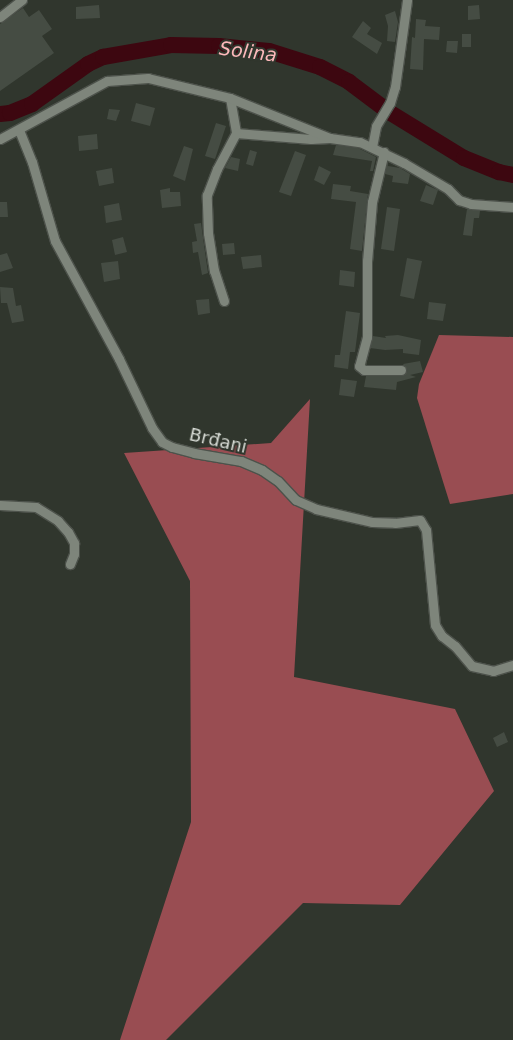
<!DOCTYPE html>
<meta charset="utf-8">
<style>
body{margin:0}
#map{position:relative;width:513px;height:1040px;overflow:hidden;background:#30362d;font-family:"DejaVu Sans",sans-serif}
div>[style]{position:absolute}
.forest>*{inset:0;background:#994d52}
.river>*{height:16px;margin:-8px;padding:0 8px;transform-origin:8px;border-radius:8px;background:#3d0710}
.building>*{inset:0;background:#454c43}
.roads{filter:drop-shadow(1px 0 #4d524b) drop-shadow(-1px 0 #4d524b) drop-shadow(0 1px #4d524b) drop-shadow(0 -1px #4d524b)}
.minor>*{height:9px;margin:-4.5px;padding:0 4.5px;transform-origin:4.5px;border-radius:4.5px;background:#7e857b}
span{translate:-50% -50%;white-space:nowrap;text-align:center;line-height:1.15;-webkit-text-stroke:4px #30362d;paint-order:stroke}
.street-label{font-size:18px;color:#d6dad4}
.water-label{font-size:19px;color:#fdb9bb;font-style:italic}
</style>
<div id="map">
<div class="forest">
<div style="clip-path:polygon(439px 335px,513px 337px,513px 494px,450px 504px,417px 398px,419px 384px)"></div>
<div style="clip-path:polygon(310px 399px,294px 677px,455px 709px,494px 791px,400px 905px,303px 903px,166px 1040px,120px 1040px,191px 822px,190px 581px,124px 453px,271px 443px)"></div>
</div>
<div class="river">
<div style="left:0;top:114px;width:10px;rotate:-6deg"></div>
<div style="left:10px;top:113px;width:24px;rotate:-22deg"></div>
<div style="left:32px;top:104px;width:69px;rotate:-35.5deg"></div>
<div style="left:88px;top:64px;width:17px;rotate:-25deg"></div>
<div style="left:103px;top:57px;width:69px;rotate:-10deg"></div>
<div style="left:171px;top:45px;width:48px;rotate:1.2deg"></div>
<div style="left:219px;top:46px;width:50px;rotate:5.7deg"></div>
<div style="left:269px;top:51px;width:53px;rotate:17.4deg"></div>
<div style="left:320px;top:67px;width:33px;rotate:27deg"></div>
<div style="left:349px;top:82px;width:50px;rotate:36.9deg"></div>
<div style="left:389px;top:112px;width:88px;rotate:31.5deg"></div>
<div style="left:464px;top:158px;width:38px;rotate:22deg"></div>
<div style="left:499px;top:172px;width:14px;rotate:12deg"></div>
</div>
<div class="building">
<div style="clip-path:polygon(99px 5px,100px 18px,76px 19px,76px 7px)"></div>
<div style="clip-path:polygon(479px 5px,480px 19px,468px 20px,468px 6px)"></div>
<div style="clip-path:polygon(23px 8px,29px 17px,39px 10px,52px 29px,42px 36px,54px 53px,0 91px,0 24px)"></div>
<div style="clip-path:polygon(395px 11px,398px 22px,395px 42px,387px 41px,388px 26px,385px 15px)"></div>
<div style="clip-path:polygon(416px 19px,426px 20px,425px 26px,440px 27px,439px 40px,424px 39px,423px 70px,410px 69px,412px 37px,415px 38px)"></div>
<div style="clip-path:polygon(363px 21px,371px 28px,367px 34px,382px 43px,377px 54px,352px 37px)"></div>
<div style="clip-path:polygon(462px 34px,471px 34px,471px 47px,462px 47px)"></div>
<div style="clip-path:polygon(447px 41px,458px 41px,457px 53px,446px 52px)"></div>
<div style="clip-path:polygon(136px 103px,155px 108px,150px 126px,131px 121px)"></div>
<div style="clip-path:polygon(109px 109px,120px 110px,116px 121px,107px 119px)"></div>
<div style="clip-path:polygon(216px 123px,226px 126px,215px 159px,205px 156px)"></div>
<div style="clip-path:polygon(97px 134px,98px 149px,79px 151px,78px 136px)"></div>
<div style="clip-path:polygon(336px 145px,358px 148px,376px 157px,373px 171px,370px 171px,372px 161px,333px 155px)"></div>
<div style="clip-path:polygon(184px 146px,193px 149px,185px 181px,173px 176px)"></div>
<div style="clip-path:polygon(250px 150px,257px 152px,253px 166px,246px 164px)"></div>
<div style="clip-path:polygon(295px 151px,306px 155px,291px 196px,279px 192px)"></div>
<div style="clip-path:polygon(231px 157px,240px 159px,238px 171px,225px 168px)"></div>
<div style="clip-path:polygon(388px 162px,388px 166px,400px 168px,410px 174px,408px 184px,392px 182px,393px 176px,385px 174px)"></div>
<div style="clip-path:polygon(319px 166px,331px 172px,324px 185px,314px 180px)"></div>
<div style="clip-path:polygon(112px 168px,114px 183px,99px 186px,96px 171px)"></div>
<div style="clip-path:polygon(333px 184px,351px 186px,350px 191px,368px 194px,362px 251px,350px 249px,356px 202px,331px 199px)"></div>
<div style="clip-path:polygon(426px 185px,438px 190px,433px 205px,420px 201px)"></div>
<div style="clip-path:polygon(170px 188px,170px 192px,180px 192px,181px 206px,162px 208px,160px 190px)"></div>
<div style="clip-path:polygon(0 202px,7px 202px,8px 217px,0 217px)"></div>
<div style="clip-path:polygon(119px 203px,122px 220px,106px 223px,104px 206px)"></div>
<div style="clip-path:polygon(387px 207px,400px 209px,394px 251px,381px 249px)"></div>
<div style="clip-path:polygon(467px 209px,480px 211px,479px 218px,474px 218px,472px 236px,463px 235px)"></div>
<div style="clip-path:polygon(201px 223px,208px 273px,202px 275px,198px 252px,193px 253px,192px 242px,197px 241px,194px 224px)"></div>
<div style="clip-path:polygon(123px 237px,127px 252px,115px 255px,112px 240px)"></div>
<div style="clip-path:polygon(234px 243px,235px 254px,223px 255px,222px 244px)"></div>
<div style="clip-path:polygon(7px 253px,13px 268px,0 272px,0 255px)"></div>
<div style="clip-path:polygon(261px 255px,262px 267px,243px 269px,241px 257px)"></div>
<div style="clip-path:polygon(407px 258px,422px 261px,414px 299px,400px 296px)"></div>
<div style="clip-path:polygon(118px 261px,120px 279px,104px 282px,101px 263px)"></div>
<div style="clip-path:polygon(340px 270px,355px 272px,354px 287px,339px 285px)"></div>
<div style="clip-path:polygon(0 287px,13px 288px,16px 306px,21px 305px,24px 321px,12px 323px,7px 303px,1px 303px)"></div>
<div style="clip-path:polygon(209px 299px,210px 313px,198px 315px,196px 300px)"></div>
<div style="clip-path:polygon(429px 302px,446px 304px,443px 321px,427px 319px)"></div>
<div style="clip-path:polygon(346px 311px,360px 313px,355px 352px,350px 352px,348px 369px,334px 367px,335px 355px,340px 355px)"></div>
<div style="clip-path:polygon(398px 335px,421px 340px,419px 355px,403px 353px,403px 349px,385px 350px,370px 348px,373px 336px,386px 338px,385px 336px)"></div>
<div style="clip-path:polygon(420px 361px,423px 372px,410px 375px,416px 377px,397px 382px,396px 390px,364px 387px,366px 376px,404px 376px,407px 370px,403px 364px)"></div>
<div style="clip-path:polygon(341px 379px,357px 381px,354px 397px,339px 395px)"></div>
<div style="clip-path:polygon(504px 732px,508px 742px,497px 747px,493px 738px)"></div>
</div>
<div class="roads">
<div class="minor">
<div style="left:0;top:17px;width:28px;rotate:-38deg"></div>
<div style="left:230px;top:98px;width:36px;rotate:80deg"></div>
<div style="left:236px;top:133px;width:75px;rotate:4.6deg"></div>
<div style="left:311px;top:139px;width:19px;rotate:-3deg"></div>
<div style="left:330px;top:138px;width:30px;rotate:8deg"></div>
<div style="left:360px;top:142px;width:49px;rotate:25.5deg"></div>
<div style="left:404px;top:163px;width:51px;rotate:30.6deg"></div>
<div style="left:448px;top:189px;width:16px;rotate:45deg"></div>
<div style="left:459px;top:200px;width:13px;rotate:18deg"></div>
<div style="left:471px;top:204px;width:42px;rotate:4.1deg"></div>
<div style="left:19px;top:130px;width:35px;rotate:68deg"></div>
<div style="left:32px;top:162px;width:82px;rotate:73.8deg"></div>
<div style="left:55px;top:241px;width:134px;rotate:61.5deg"></div>
<div style="left:119px;top:359px;width:76px;rotate:64.4deg"></div>
<div style="left:152px;top:428px;width:17px;rotate:54deg"></div>
<div style="left:162px;top:442px;width:11px;rotate:27deg"></div>
<div style="left:172px;top:447px;width:23px;rotate:15deg"></div>
<div style="left:194px;top:453px;width:48px;rotate:9.7deg"></div>
<div style="left:241px;top:461px;width:23px;rotate:23deg"></div>
<div style="left:262px;top:470px;width:19px;rotate:35deg"></div>
<div style="left:278px;top:481px;width:26px;rotate:47deg"></div>
<div style="left:296px;top:500px;width:22px;rotate:24deg"></div>
<div style="left:316px;top:509px;width:57px;rotate:13.1deg"></div>
<div style="left:372px;top:522px;width:23px;rotate:2deg"></div>
<div style="left:395px;top:523px;width:25px;rotate:-7deg"></div>
<div style="left:420px;top:520px;width:12px;rotate:59deg"></div>
<div style="left:426px;top:530px;width:95px;rotate:84.6deg"></div>
<div style="left:435px;top:625px;width:13px;rotate:58deg"></div>
<div style="left:442px;top:636px;width:16px;rotate:38deg"></div>
<div style="left:455px;top:646px;width:26px;rotate:50deg"></div>
<div style="left:472px;top:666px;width:22px;rotate:13deg"></div>
<div style="left:493px;top:671px;width:21px;rotate:-17deg"></div>
<div style="left:0;top:139px;width:122px;rotate:-28.5deg"></div>
<div style="left:107px;top:81px;width:41px;rotate:-4.2deg"></div>
<div style="left:148px;top:78px;width:84px;rotate:13.7deg"></div>
<div style="left:230px;top:98px;width:108px;rotate:21.8deg"></div>
<div style="left:372px;top:147px;width:21px;rotate:-79deg"></div>
<div style="left:376px;top:126px;width:27px;rotate:-59deg"></div>
<div style="left:390px;top:103px;width:17px;rotate:-73deg"></div>
<div style="left:395px;top:87px;width:88px;rotate:-82.1deg"></div>
<div style="left:384px;top:152px;width:51px;rotate:103.5deg"></div>
<div style="left:372px;top:202px;width:59px;rotate:94.8deg"></div>
<div style="left:367px;top:261px;width:76px;rotate:90deg"></div>
<div style="left:367px;top:337px;width:30px;rotate:105deg"></div>
<div style="left:359px;top:366px;width:6px;rotate:39deg"></div>
<div style="left:364px;top:370px;width:37px"></div>
<div style="left:224px;top:301px;width:32px;rotate:-108deg"></div>
<div style="left:214px;top:271px;width:38px;rotate:-99deg"></div>
<div style="left:208px;top:233px;width:38px;rotate:-92deg"></div>
<div style="left:207px;top:195px;width:28px;rotate:-69deg"></div>
<div style="left:217px;top:169px;width:41px;rotate:-62.2deg"></div>
<div style="left:0;top:505px;width:36px;rotate:3deg"></div>
<div style="left:36px;top:507px;width:26px;rotate:32deg"></div>
<div style="left:58px;top:521px;width:15px;rotate:48deg"></div>
<div style="left:68px;top:532px;width:13px;rotate:61deg"></div>
<div style="left:74px;top:543px;width:11px;rotate:90deg"></div>
<div style="left:74px;top:554px;width:11px;rotate:112deg"></div>
</div>
</div>
<div class="street-label">
<span style="left:218px;top:441px;rotate:13deg">Brđani</span>
</div>
<div class="water-label">
<span style="left:248px;top:52px;rotate:7deg">Solina</span>
</div>
</div>
